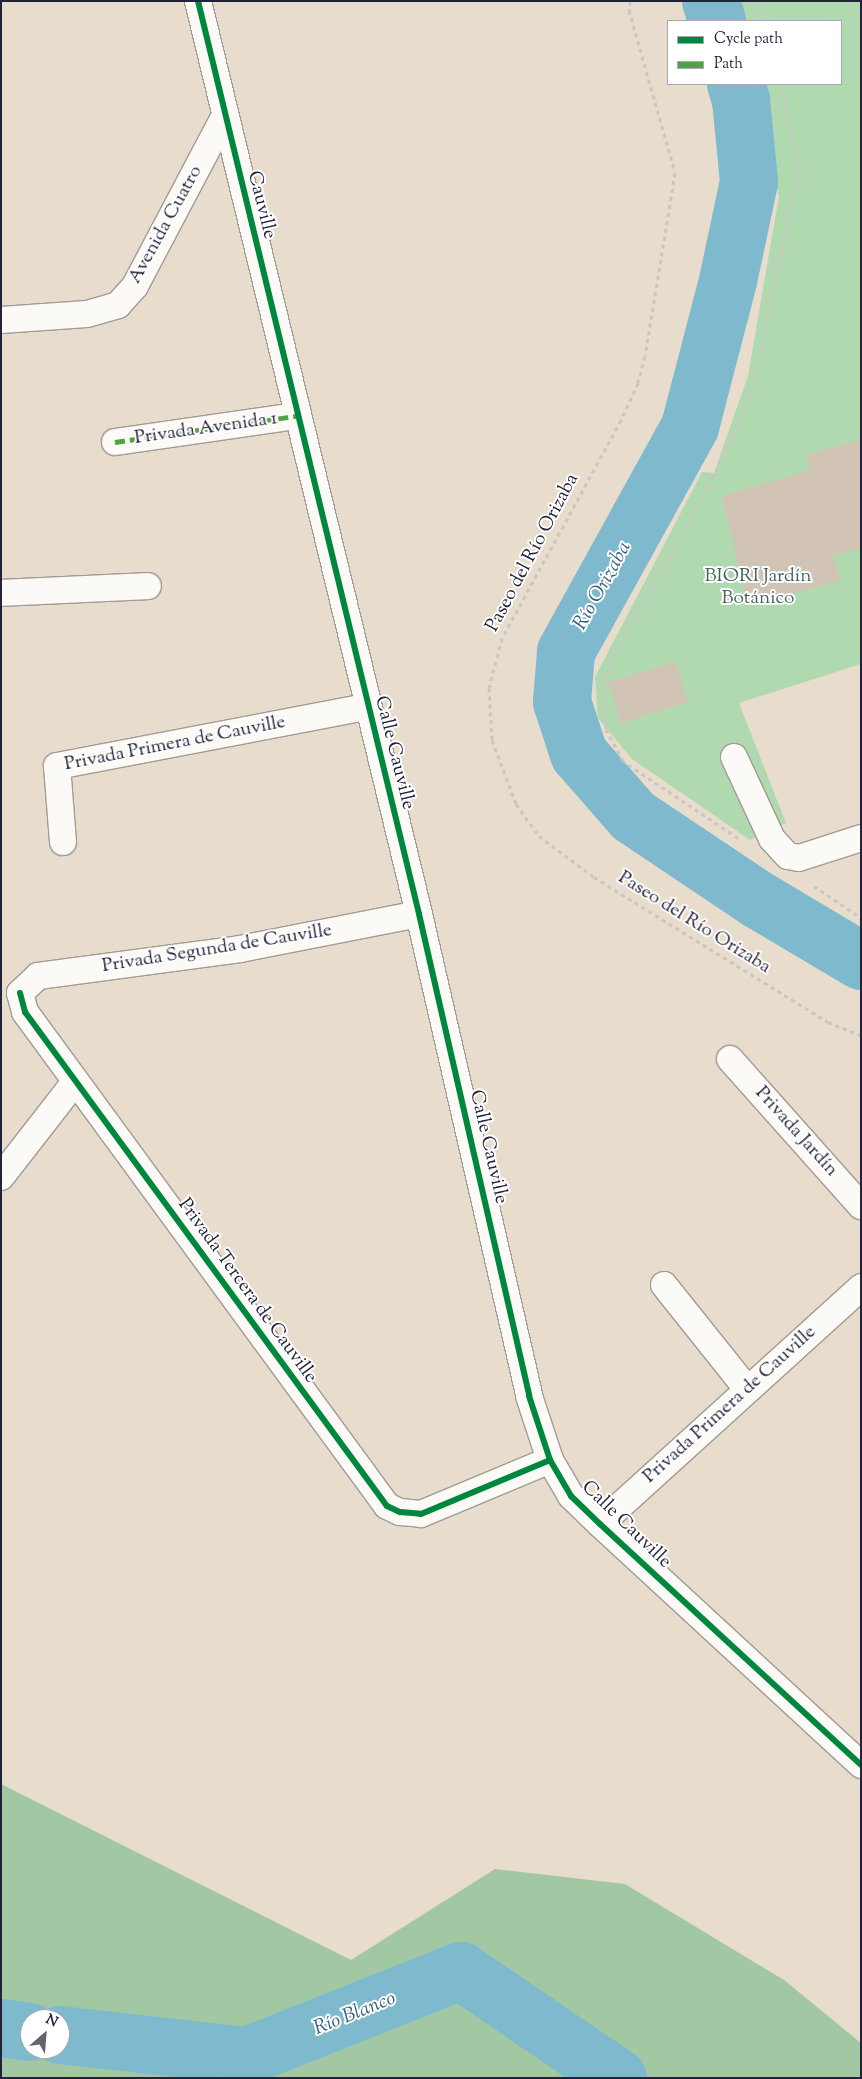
<!DOCTYPE html>
<meta charset="utf-8">
<style>
body{margin:0}
#map{position:relative;width:862px;height:2079px;overflow:hidden;background:#e8dccc;font-family:"Sorts Mill Goudy",serif}
div>[style]{position:absolute}
.green>*{inset:0;background:#b0d9b0}
.forest>*{inset:0;background:#a2c8a3}
.river>*{height:58px;margin:-29px;padding:0 29px;transform-origin:29px;border-radius:29px;background:#7eb9cd}
.building>*{inset:0;background:#d2c4b5}
.path>*{height:3px;margin-top:-1.5px;transform-origin:0;background:repeating-linear-gradient(90deg,#c9c6c4 0 4px,transparent 0 8px)}
.roads{filter:drop-shadow(1px 0 #a29b95) drop-shadow(-1px 0 #a29b95) drop-shadow(0 1px #a29b95) drop-shadow(0 -1px #a29b95)}
.street>*{height:26px;margin:-13px;padding:0 13px;transform-origin:13px;border-radius:13px;background:#fcfaf7}
.quiet>*{height:5px;margin-top:-2.5px;transform-origin:0;background:repeating-linear-gradient(90deg,#50a245 0 10px,transparent 0 15px)}
.cycleway>*{height:6px;margin:-3px;padding:0 3px;transform-origin:3px;border-radius:3px;background:#00873e}
span{translate:-50% -50%;white-space:nowrap;text-align:center;line-height:1.15;-webkit-text-stroke:4px #fff;paint-order:stroke}
.street-label{font-size:19px;color:#22223b}
.park-label{font-size:19px;color:#44615c}
.water-label{font-size:20px;color:#375f7d;font-style:italic}
.frame{position:absolute;inset:0;border:2px solid #22223b;pointer-events:none}
.legend{position:absolute;left:667px;top:20px;width:175px;height:65px;box-sizing:border-box;background:#fff;border:1px solid #a7a7b1;margin:0;padding:6px 9px;list-style:none;font-size:15px;color:#22223b}
.legend li{display:flex;align-items:center;gap:10px;height:25px}
.legend b{width:25px;border:1px solid #a7a7b1}
.north{position:absolute;left:20px;top:2009px;width:50px;height:50px;box-sizing:border-box;background:#fff;border:1px solid #a7a7b1;border-radius:50%;rotate:27deg;font-size:14px;font-weight:700;line-height:20px;text-align:center;color:#22223b}
.north::after{content:'';display:block;margin:auto;width:18px;height:22px;background:#67636e;clip-path:polygon(50% 0,100% 100%,50% 72%,0 100%)}
</style>
<div id="map">
<div class="green">
<div style="clip-path:polygon(731px 1px,861px 1px,861px 664px,739px 703px,786px 823px,750px 840px,632px 759px,598px 718px,595px 677px,702px 472px,714px 473px,748px 376px,779px 196px,749px 84px,841px 84px,841px 21px,732px 21px)"></div>
</div>
<div class="forest">
<div style="clip-path:polygon(evenodd,1px 1784px,351px 1960px,495px 1869px,625px 1884px,784px 1980px,861px 2043px,861px 2078px,1px 2078px,1px 1784px,30px 2019px,60px 2019px,60px 2049px,30px 2049px,30px 2019px)"></div>
</div>
<div class="river">
<div style="left:711px;top:1px;width:21px;rotate:73deg"></div>
<div style="left:736px;top:84px;width:17px;rotate:73deg"></div>
<div style="left:741px;top:100px;width:82px;rotate:84.4deg"></div>
<div style="left:749px;top:182px;width:101px;rotate:102deg"></div>
<div style="left:728px;top:281px;width:151px;rotate:104.6deg"></div>
<div style="left:690px;top:427px;width:257px;rotate:118.9deg"></div>
<div style="left:566px;top:652px;width:50px;rotate:94.6deg"></div>
<div style="left:562px;top:702px;width:55px;rotate:71.9deg"></div>
<div style="left:579px;top:754px;width:82px;rotate:48.9deg"></div>
<div style="left:633px;top:816px;width:149px;rotate:33.8deg"></div>
<div style="left:757px;top:899px;width:121px;rotate:30.8deg"></div>
<div style="left:1px;top:2028px;width:29px;rotate:8deg"></div>
<div style="left:60px;top:2035px;width:188px;rotate:6.4deg"></div>
<div style="left:247px;top:2056px;width:230px;rotate:-21.7deg"></div>
<div style="left:461px;top:1971px;width:190px;rotate:34.3deg"></div>
</div>
<div class="building">
<div style="clip-path:polygon(861px 440px,861px 548px,833px 556px,840px 580px,748px 606px,722px 496px,810px 470px,806px 455px)"></div>
<div style="clip-path:polygon(676px 662px,688px 702px,621px 723px,608px 682px)"></div>
</div>
<div class="path">
<div style="left:630px;top:1px;width:9px;rotate:96deg"></div>
<div style="left:629px;top:10px;width:169px;rotate:74.2deg"></div>
<div style="left:675px;top:173px;width:185px;rotate:99.3deg"></div>
<div style="left:645px;top:356px;width:28px;rotate:105deg"></div>
<div style="left:638px;top:383px;width:41px;rotate:114.7deg"></div>
<div style="left:621px;top:420px;width:248px;rotate:118.6deg"></div>
<div style="left:502px;top:638px;width:52px;rotate:104.6deg"></div>
<div style="left:489px;top:688px;width:52px;rotate:86.7deg"></div>
<div style="left:492px;top:740px;width:68px;rotate:69.4deg"></div>
<div style="left:516px;top:804px;width:39px;rotate:54deg"></div>
<div style="left:539px;top:836px;width:69px;rotate:36.7deg"></div>
<div style="left:594px;top:877px;width:275px;rotate:31.8deg"></div>
<div style="left:828px;top:1022px;width:35px;rotate:22deg"></div>
<div style="left:759px;top:1px;width:20px;rotate:79deg"></div>
<div style="left:738px;top:838px;width:138px;rotate:-146.2deg"></div>
<div style="left:623px;top:761px;width:36px;rotate:-118deg"></div>
<div style="left:606px;top:729px;width:39px;rotate:-96deg"></div>
<div style="left:602px;top:690px;width:26px;rotate:-74deg"></div>
<div style="left:609px;top:665px;width:205px;rotate:-60.8deg"></div>
<div style="left:709px;top:486px;width:97px;rotate:-65deg"></div>
<div style="left:750px;top:398px;width:233px;rotate:-77.9deg"></div>
<div style="left:799px;top:170px;width:88px;rotate:-101.2deg"></div>
<div style="left:814px;top:886px;width:57px;rotate:34.2deg"></div>
</div>
<div class="roads">
<div class="street">
<div style="left:198px;top:1px;width:939px;rotate:76.39deg"></div>
<div style="left:419px;top:914px;width:494px;rotate:77.1deg"></div>
<div style="left:529px;top:1396px;width:67px;rotate:71.8deg"></div>
<div style="left:550px;top:1460px;width:42px;rotate:59.7deg"></div>
<div style="left:571px;top:1496px;width:40px;rotate:44deg"></div>
<div style="left:600px;top:1524px;width:355px;rotate:42.7deg"></div>
<div style="left:1px;top:320px;width:86px;rotate:-4deg"></div>
<div style="left:87px;top:314px;width:32px;rotate:-16deg"></div>
<div style="left:118px;top:305px;width:25px;rotate:-48deg"></div>
<div style="left:135px;top:286px;width:191px;rotate:-62.2deg"></div>
<div style="left:115px;top:442px;width:183px;rotate:-8.2deg"></div>
<div style="left:1px;top:593px;width:147px;rotate:-2.7deg"></div>
<div style="left:734px;top:757px;width:90px;rotate:65.1deg"></div>
<div style="left:772px;top:839px;width:23px;rotate:47deg"></div>
<div style="left:788px;top:856px;width:11px;rotate:10deg"></div>
<div style="left:799px;top:858px;width:65px;rotate:-17.9deg"></div>
<div style="left:63px;top:842px;width:76px;rotate:-94.5deg"></div>
<div style="left:57px;top:766px;width:316px;rotate:-10.8deg"></div>
<div style="left:20px;top:993px;width:20px;rotate:75deg"></div>
<div style="left:25px;top:1012px;width:612px;rotate:53.77deg"></div>
<div style="left:387px;top:1506px;width:14px;rotate:25deg"></div>
<div style="left:400px;top:1512px;width:21px;rotate:5deg"></div>
<div style="left:421px;top:1514px;width:140px;rotate:-22.7deg"></div>
<div style="left:20px;top:993px;width:25px;rotate:-43deg"></div>
<div style="left:38px;top:976px;width:204px;rotate:-7.6deg"></div>
<div style="left:240px;top:949px;width:182px;rotate:-11.1deg"></div>
<div style="left:730px;top:1059px;width:197px;rotate:48.3deg"></div>
<div style="left:1px;top:1177px;width:120px;rotate:-52.1deg"></div>
<div style="left:664px;top:1285px;width:133px;rotate:51.4deg"></div>
<div style="left:600px;top:1524px;width:353px;rotate:-42.2deg"></div>
</div>
</div>
<div class="quiet">
<div style="left:115px;top:442px;width:183px;rotate:-8.2deg"></div>
</div>
<div class="cycleway">
<div style="left:198px;top:1px;width:939px;rotate:76.39deg"></div>
<div style="left:419px;top:914px;width:494px;rotate:77.1deg"></div>
<div style="left:529px;top:1396px;width:67px;rotate:71.8deg"></div>
<div style="left:550px;top:1460px;width:42px;rotate:59.7deg"></div>
<div style="left:571px;top:1496px;width:40px;rotate:44deg"></div>
<div style="left:600px;top:1524px;width:355px;rotate:42.7deg"></div>
<div style="left:20px;top:993px;width:20px;rotate:75deg"></div>
<div style="left:25px;top:1012px;width:612px;rotate:53.77deg"></div>
<div style="left:387px;top:1506px;width:14px;rotate:25deg"></div>
<div style="left:400px;top:1512px;width:21px;rotate:5deg"></div>
<div style="left:421px;top:1514px;width:140px;rotate:-22.7deg"></div>
</div>
<div class="street-label">
<span style="left:261px;top:205px;rotate:76deg">Cauville</span>
<span style="left:166px;top:225px;rotate:-61deg">Avenida Cuatro</span>
<span style="left:206px;top:429px;rotate:-8deg">Privada Avenida 1</span>
<span style="left:533px;top:553px;rotate:-62deg">Paseo del Río Orizaba</span>
<span style="left:175px;top:744px;rotate:-11deg">Privada Primera de Cauville</span>
<span style="left:394px;top:753px;rotate:76deg">Calle Cauville</span>
<span style="left:694px;top:923px;rotate:32deg">Paseo del Río Orizaba</span>
<span style="left:217px;top:949px;rotate:-9deg">Privada Segunda de Cauville</span>
<span style="left:796px;top:1132px;rotate:48deg">Privada Jardín</span>
<span style="left:488px;top:1147px;rotate:77deg">Calle Cauville</span>
<span style="left:247px;top:1291px;rotate:54deg">Privada Tercera de Cauville</span>
<span style="left:730px;top:1405px;rotate:-42deg">Privada Primera de Cauville</span>
<span style="left:626px;top:1525px;rotate:44deg">Calle Cauville</span>
</div>
<div class="park-label">
<span style="left:758px;top:588px">BIORI Jardín<br>Botánico</span>
</div>
<div class="water-label">
<span style="left:603px;top:586px;rotate:-61deg">Río Orizaba</span>
<span style="left:355px;top:2014px;rotate:-22deg">Río Blanco</span>
</div>
<div class="frame"></div>
<ul class="legend">
<li><b style="height:6px;background:#00873e"></b>Cycle path</li>
<li><b style="height:6px;background:#50a245"></b>Path</li>
</ul>
<div class="north">N</div>
</div>
